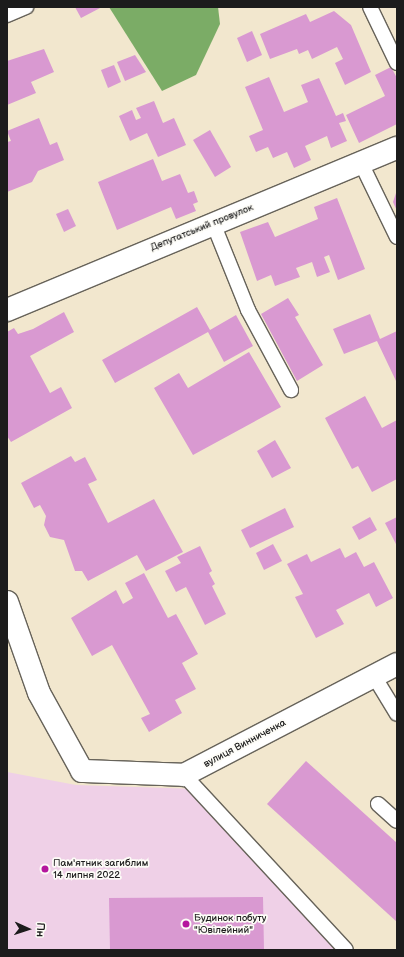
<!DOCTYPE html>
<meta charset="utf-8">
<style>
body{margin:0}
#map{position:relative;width:404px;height:957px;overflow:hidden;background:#f2e7ce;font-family:"Balsamiq Sans",sans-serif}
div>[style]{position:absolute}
.built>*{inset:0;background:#efd0e7}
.forest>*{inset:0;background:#7bac66}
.building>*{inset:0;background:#d999d1}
.roads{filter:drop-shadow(1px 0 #67635a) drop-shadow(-1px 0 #67635a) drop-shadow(0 1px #67635a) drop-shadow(0 -1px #67635a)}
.service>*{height:14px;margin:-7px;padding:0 7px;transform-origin:7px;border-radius:7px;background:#fff}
.minor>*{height:22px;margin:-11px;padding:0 11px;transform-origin:11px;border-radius:11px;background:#fff}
.dots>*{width:11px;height:11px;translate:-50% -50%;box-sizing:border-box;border:2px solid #fdfcf7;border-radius:50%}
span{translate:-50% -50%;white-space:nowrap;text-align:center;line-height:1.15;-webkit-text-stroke:3.5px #fdfcf7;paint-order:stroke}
.street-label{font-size:10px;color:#1c1c1c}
.poi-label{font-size:10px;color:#1c1c1c}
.left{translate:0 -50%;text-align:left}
.frame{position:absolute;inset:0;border:8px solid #1c1c1c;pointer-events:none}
.north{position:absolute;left:8px;top:909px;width:40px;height:40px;-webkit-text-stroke:3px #fdfcf7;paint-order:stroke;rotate:93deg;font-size:11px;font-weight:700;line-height:16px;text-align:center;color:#1c1c1c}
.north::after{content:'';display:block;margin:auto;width:14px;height:18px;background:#1c1c1c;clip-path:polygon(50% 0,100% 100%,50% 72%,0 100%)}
</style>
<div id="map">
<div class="built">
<div style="clip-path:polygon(7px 772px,76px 785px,197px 789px,346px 950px,7px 950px)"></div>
</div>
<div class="forest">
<div style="clip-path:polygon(109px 7px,218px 7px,220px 24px,196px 75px,162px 91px)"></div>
</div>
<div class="building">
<div style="clip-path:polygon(75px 7px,102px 7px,81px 18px)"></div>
<div style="clip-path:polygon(334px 11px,351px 25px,371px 72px,345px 85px,335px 63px,343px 59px,337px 47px,312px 59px,308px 50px,299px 54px,297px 49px,270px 59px,260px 34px,306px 14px,310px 22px)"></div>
<div style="clip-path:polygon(252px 31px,262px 55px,247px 62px,237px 38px)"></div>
<div style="clip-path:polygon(44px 49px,54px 72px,31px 82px,36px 93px,7px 105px,7px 61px)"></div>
<div style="clip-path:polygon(135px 55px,146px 72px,125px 81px,117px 62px)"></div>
<div style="clip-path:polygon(114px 65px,121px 82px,108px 88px,101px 70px)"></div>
<div style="clip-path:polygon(391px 67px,397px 78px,397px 124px,359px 143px,346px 115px,385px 96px,375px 75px)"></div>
<div style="clip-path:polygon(269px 77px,284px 112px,308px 102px,301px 85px,319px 78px,336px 116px,343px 113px,346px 121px,339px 123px,347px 141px,331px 148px,327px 136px,305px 146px,311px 160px,294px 168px,287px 152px,273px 158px,268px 147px,256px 152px,249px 136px,263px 130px,245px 87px)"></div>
<div style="clip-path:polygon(154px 101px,163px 123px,174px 118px,186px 145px,158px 157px,147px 133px,130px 141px,119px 116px,132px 110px,136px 120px,141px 118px,136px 108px)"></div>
<div style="clip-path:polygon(39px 118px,50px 145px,57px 142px,64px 160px,38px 171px,32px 182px,7px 192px,7px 142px,11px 141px,7px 131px)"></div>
<div style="clip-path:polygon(210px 130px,231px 167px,215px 177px,193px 140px)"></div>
<div style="clip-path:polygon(153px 159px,162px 181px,180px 174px,188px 193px,194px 191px,198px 202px,193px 204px,196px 211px,176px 219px,171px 207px,117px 230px,98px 182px)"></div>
<div style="clip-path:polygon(397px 190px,397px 211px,393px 202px)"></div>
<div style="clip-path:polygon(337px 198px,365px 269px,338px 280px,329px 255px,324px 257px,330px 272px,317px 277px,312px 262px,296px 268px,300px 277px,275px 286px,271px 275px,257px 281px,240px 232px,268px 222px,275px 237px,318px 219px,314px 207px)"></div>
<div style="clip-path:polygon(68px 209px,76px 226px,64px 232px,56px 214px)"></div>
<div style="clip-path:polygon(288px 298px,299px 315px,295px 317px,323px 365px,297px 381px,261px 314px)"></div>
<div style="clip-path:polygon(197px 307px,210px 330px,236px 315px,253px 346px,224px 362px,208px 332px,115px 383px,102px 360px)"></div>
<div style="clip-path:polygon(64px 312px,74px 332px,30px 356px,50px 393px,61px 387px,72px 408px,11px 442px,7px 436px,7px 332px,14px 328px,18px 334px,33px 329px)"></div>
<div style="clip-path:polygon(370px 314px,380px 339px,397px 331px,396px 381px,377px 341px,344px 354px,333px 329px)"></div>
<div style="clip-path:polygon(249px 352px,281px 407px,193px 455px,154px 388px,179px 373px,188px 388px)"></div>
<div style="clip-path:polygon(365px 396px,382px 428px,397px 420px,397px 479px,372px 492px,358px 466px,352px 469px,325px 418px)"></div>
<div style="clip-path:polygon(275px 440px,291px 468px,272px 478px,257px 451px)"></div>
<div style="clip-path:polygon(71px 456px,75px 462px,85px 457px,97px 480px,88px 484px,108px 523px,154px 499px,183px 552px,146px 571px,137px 555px,88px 581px,82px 571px,75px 571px,64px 540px,50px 537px,44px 525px,46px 516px,40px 505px,34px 508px,21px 483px)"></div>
<div style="clip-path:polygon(285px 508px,294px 527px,250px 548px,241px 530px)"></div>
<div style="clip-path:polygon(370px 517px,377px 530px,359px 540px,352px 527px)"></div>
<div style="clip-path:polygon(397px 517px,397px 546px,385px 523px)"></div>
<div style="clip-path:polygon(273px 544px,282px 561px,264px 570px,256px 553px)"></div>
<div style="clip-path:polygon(200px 546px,212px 571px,209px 573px,215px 584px,212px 586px,226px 614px,205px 625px,186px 587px,176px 592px,165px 571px,181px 563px,177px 557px)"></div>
<div style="clip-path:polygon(340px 548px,345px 558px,356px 552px,364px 567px,374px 562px,393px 598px,376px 607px,369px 593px,336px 610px,344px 624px,316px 638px,295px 597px,303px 594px,287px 564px,307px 554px,311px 562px)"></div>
<div style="clip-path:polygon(144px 573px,168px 618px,176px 614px,198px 654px,182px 663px,196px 689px,175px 700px,182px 713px,149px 732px,141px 718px,150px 714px,112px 645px,92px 656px,71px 618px,116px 590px,123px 604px,133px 598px,125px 583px)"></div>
<div style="clip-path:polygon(306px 761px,397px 843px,397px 922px,267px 804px)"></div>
<div style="clip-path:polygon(263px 897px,264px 950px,110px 950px,109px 898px)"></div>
</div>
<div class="roads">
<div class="service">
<div style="left:370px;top:7px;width:62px;rotate:64.3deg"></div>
<div style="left:7px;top:15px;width:21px;rotate:-23deg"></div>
<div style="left:361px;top:163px;width:82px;rotate:64.1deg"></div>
<div style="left:213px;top:223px;width:94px;rotate:68.1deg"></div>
<div style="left:248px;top:310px;width:91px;rotate:61.7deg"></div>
<div style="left:374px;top:676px;width:44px;rotate:58.8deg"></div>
<div style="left:184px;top:775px;width:238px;rotate:47.2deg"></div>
<div style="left:378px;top:804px;width:25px;rotate:42deg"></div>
</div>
<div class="minor">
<div style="left:7px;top:310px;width:422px;rotate:-22.6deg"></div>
<div style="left:7px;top:602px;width:96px;rotate:70.6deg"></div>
<div style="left:39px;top:693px;width:89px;rotate:61.1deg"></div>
<div style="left:82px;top:771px;width:102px;rotate:2.2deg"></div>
<div style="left:184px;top:775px;width:240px;rotate:-27.5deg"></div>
</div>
</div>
<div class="dots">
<div style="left:45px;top:869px;background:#b5179e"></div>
<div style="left:186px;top:924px;background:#b5179e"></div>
</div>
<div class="street-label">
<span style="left:202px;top:228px;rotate:-22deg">Депутатський провулок</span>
<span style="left:245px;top:744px;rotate:-28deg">вулиця Винниченка</span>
</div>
<div class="poi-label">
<span class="left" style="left:53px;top:869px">Пам'ятник загиблим<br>14 липня 2022</span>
<span class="left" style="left:194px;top:924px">Будинок побуту<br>"Ювілейний"</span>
</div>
<div class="frame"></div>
<div class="north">Пн</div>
</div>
